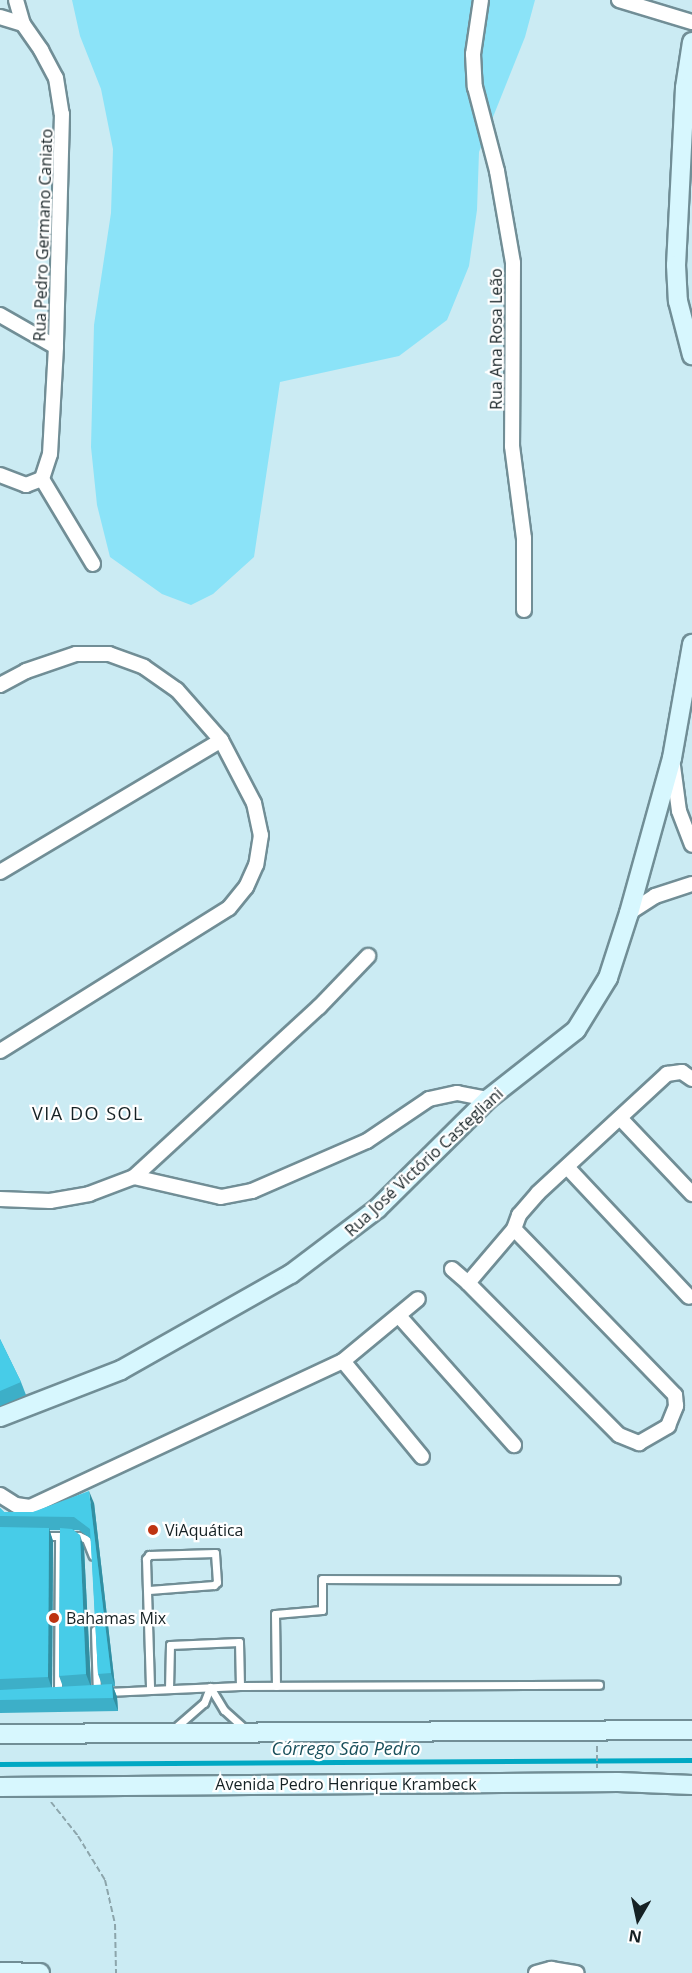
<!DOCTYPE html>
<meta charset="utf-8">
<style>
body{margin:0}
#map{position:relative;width:692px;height:1973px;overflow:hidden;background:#cbebf3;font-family:"Open Sans",sans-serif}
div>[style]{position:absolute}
.green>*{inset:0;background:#8be3f8}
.stream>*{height:4.5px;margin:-2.25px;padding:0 2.25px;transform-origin:2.25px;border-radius:2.25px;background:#00a8c3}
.path>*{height:2px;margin-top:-1px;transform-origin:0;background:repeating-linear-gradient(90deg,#8ca5ab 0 6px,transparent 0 9px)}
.roads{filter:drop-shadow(2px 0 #718e96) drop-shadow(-2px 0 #718e96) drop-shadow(0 2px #718e96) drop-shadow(0 -2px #718e96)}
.lane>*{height:7px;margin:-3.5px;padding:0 3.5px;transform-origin:3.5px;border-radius:3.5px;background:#fff}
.street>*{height:14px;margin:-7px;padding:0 7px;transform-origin:7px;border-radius:7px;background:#fff}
.secondary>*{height:18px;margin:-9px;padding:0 9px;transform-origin:9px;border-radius:9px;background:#d7f7fe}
.wall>*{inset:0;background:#3dafc8}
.shaded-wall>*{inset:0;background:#328fa2}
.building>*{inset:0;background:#47cce8}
.dots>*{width:16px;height:16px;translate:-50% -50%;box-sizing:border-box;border:3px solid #fff;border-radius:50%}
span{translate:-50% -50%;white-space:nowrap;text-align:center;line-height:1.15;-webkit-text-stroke:4.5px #fff;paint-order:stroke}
.street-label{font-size:16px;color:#152124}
.poi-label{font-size:16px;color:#152124}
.left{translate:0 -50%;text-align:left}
.neighbourhood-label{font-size:18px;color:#152124;letter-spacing:1.5px}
.water-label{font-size:18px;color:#19505c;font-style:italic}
.north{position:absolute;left:608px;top:1889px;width:60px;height:60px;-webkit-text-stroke:4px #fff;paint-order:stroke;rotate:189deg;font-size:16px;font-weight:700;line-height:24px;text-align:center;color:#152124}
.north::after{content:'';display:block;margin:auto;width:21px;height:27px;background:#152124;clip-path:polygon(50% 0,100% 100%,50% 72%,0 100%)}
</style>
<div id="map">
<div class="green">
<div style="clip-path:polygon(72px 0,535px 0,525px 37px,479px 152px,477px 210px,469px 266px,447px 320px,399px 356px,280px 382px,254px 557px,213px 594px,191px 605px,162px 594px,110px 557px,97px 505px,91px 447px,94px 325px,111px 213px,113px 149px,101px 89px,80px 36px)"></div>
</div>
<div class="stream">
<div style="left:0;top:1764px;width:692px;rotate:-0.33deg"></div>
</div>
<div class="path">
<div style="left:597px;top:1746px;width:22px;rotate:90deg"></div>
<div style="left:51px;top:1802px;width:43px;rotate:51.5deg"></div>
<div style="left:78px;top:1836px;width:52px;rotate:58.5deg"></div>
<div style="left:105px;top:1880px;width:45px;rotate:77.2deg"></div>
<div style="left:115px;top:1924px;width:49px;rotate:88.8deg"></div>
</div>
<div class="roads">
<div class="lane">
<div style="left:45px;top:1536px;width:34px"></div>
<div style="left:79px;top:1536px;width:8px;rotate:23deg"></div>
<div style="left:86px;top:1539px;width:18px;rotate:68deg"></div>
<div style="left:149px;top:1590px;width:65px;rotate:-4.4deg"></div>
<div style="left:214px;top:1585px;width:4px;rotate:-45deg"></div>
<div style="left:217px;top:1582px;width:29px;rotate:-94deg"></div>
<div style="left:215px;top:1553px;width:66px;rotate:178.3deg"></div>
<div style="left:149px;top:1555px;width:5px;rotate:127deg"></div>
<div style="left:146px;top:1559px;width:130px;rotate:88.2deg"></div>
<div style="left:95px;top:1630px;width:63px;rotate:88.2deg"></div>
<div style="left:276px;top:1686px;width:72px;rotate:-90.8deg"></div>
<div style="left:275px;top:1614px;width:47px;rotate:-4.9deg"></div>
<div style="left:322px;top:1610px;width:31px;rotate:-90deg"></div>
<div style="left:322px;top:1579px;width:294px;rotate:0.2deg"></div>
<div style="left:210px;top:1687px;width:27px;rotate:59deg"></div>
<div style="left:224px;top:1710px;width:27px;rotate:42deg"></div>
<div style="left:169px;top:1689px;width:44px;rotate:-88.7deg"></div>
<div style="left:170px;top:1645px;width:69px;rotate:-2.5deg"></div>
<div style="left:239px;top:1642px;width:44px;rotate:88.7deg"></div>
<div style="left:107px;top:1692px;width:133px;rotate:-2.6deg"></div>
<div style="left:240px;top:1686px;width:359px;rotate:-0.2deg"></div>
<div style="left:58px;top:1694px;width:158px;rotate:-89.6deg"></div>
<div style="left:176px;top:1727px;width:37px;rotate:-41deg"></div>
<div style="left:204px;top:1703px;width:17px;rotate:-69deg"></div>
</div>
<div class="street">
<div style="left:16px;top:0;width:25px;rotate:74deg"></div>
<div style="left:481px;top:0;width:55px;rotate:98.4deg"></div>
<div style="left:473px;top:54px;width:33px;rotate:87deg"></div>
<div style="left:475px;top:87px;width:87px;rotate:75.3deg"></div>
<div style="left:497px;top:171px;width:93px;rotate:80.1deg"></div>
<div style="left:513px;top:263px;width:183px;rotate:90.3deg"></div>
<div style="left:512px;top:446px;width:93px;rotate:82.6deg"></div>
<div style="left:524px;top:538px;width:72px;rotate:90deg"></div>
<div style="left:619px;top:0;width:76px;rotate:16.8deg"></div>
<div style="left:0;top:17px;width:24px;rotate:17deg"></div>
<div style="left:23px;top:24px;width:32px;rotate:55deg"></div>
<div style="left:41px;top:50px;width:32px;rotate:62deg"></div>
<div style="left:56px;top:78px;width:36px;rotate:81deg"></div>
<div style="left:62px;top:114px;width:233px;rotate:91.5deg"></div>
<div style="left:56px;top:347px;width:107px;rotate:93.2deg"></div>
<div style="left:50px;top:454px;width:26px;rotate:108deg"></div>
<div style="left:0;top:315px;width:64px;rotate:29.7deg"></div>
<div style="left:0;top:475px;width:28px;rotate:21deg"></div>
<div style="left:26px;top:485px;width:17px;rotate:-21deg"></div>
<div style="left:42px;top:479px;width:99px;rotate:59deg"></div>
<div style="left:0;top:685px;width:30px;rotate:-28deg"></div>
<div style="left:26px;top:671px;width:53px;rotate:-18.8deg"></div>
<div style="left:76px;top:654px;width:33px"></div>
<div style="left:109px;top:654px;width:37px;rotate:20deg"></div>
<div style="left:144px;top:667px;width:40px;rotate:34.9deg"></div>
<div style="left:177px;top:690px;width:67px;rotate:48.7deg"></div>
<div style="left:221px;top:740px;width:71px;rotate:62.4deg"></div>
<div style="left:254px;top:803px;width:33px;rotate:78deg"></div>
<div style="left:261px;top:835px;width:30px;rotate:99deg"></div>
<div style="left:256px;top:865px;width:24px;rotate:114deg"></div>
<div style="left:246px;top:887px;width:27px;rotate:129deg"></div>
<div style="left:229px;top:908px;width:270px;rotate:148deg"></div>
<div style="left:673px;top:766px;width:45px;rotate:82.4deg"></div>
<div style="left:679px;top:811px;width:36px;rotate:69deg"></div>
<div style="left:0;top:872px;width:257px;rotate:-30.8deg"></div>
<div style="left:629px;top:913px;width:31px;rotate:-33deg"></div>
<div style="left:655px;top:896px;width:39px;rotate:-18deg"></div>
<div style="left:620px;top:1118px;width:105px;rotate:46.5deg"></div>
<div style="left:567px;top:1167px;width:178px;rotate:46.8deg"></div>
<div style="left:134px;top:1177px;width:89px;rotate:12.9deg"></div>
<div style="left:221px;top:1197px;width:32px;rotate:-11deg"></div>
<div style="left:252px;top:1191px;width:125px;rotate:-23.5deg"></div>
<div style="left:367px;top:1141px;width:75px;rotate:-34.1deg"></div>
<div style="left:429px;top:1099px;width:29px;rotate:-12deg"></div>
<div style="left:457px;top:1093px;width:32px;rotate:11deg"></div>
<div style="left:0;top:1199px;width:50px;rotate:2.3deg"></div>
<div style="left:50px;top:1201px;width:40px;rotate:-10deg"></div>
<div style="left:89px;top:1194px;width:48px;rotate:-20.7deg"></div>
<div style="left:134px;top:1177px;width:251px;rotate:-42.6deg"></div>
<div style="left:319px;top:1007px;width:71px;rotate:-46.1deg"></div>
<div style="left:452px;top:1269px;width:21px;rotate:41deg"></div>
<div style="left:468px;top:1283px;width:71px;rotate:-49.6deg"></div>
<div style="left:514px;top:1229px;width:15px;rotate:-70deg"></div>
<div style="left:519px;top:1215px;width:29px;rotate:-49deg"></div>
<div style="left:538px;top:1193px;width:176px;rotate:-42.7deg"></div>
<div style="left:667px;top:1074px;width:15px;rotate:-8deg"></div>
<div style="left:682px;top:1072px;width:12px;rotate:35deg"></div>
<div style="left:468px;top:1283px;width:214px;rotate:45.2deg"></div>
<div style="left:619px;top:1435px;width:22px;rotate:22deg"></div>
<div style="left:639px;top:1443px;width:34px;rotate:-30deg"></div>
<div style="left:668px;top:1426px;width:22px;rotate:-68deg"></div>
<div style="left:676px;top:1406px;width:11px;rotate:-95deg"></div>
<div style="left:675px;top:1395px;width:231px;rotate:-134.1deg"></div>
<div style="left:399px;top:1316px;width:173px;rotate:48.3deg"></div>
<div style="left:343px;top:1361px;width:124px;rotate:50.5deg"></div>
<div style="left:0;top:1495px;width:19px;rotate:32deg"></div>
<div style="left:16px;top:1505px;width:14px;rotate:8deg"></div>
<div style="left:30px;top:1507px;width:345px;rotate:-25deg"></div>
<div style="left:343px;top:1361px;width:97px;rotate:-39.6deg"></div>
<div style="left:536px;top:1973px;width:16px;rotate:-15deg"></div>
<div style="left:551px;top:1969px;width:26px;rotate:9deg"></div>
</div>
<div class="secondary">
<div style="left:692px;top:42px;width:47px;rotate:98.7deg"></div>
<div style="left:685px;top:88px;width:177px;rotate:92.9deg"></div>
<div style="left:676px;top:265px;width:36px;rotate:87deg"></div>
<div style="left:678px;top:301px;width:56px;rotate:75.5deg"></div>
<div style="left:0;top:1417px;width:130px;rotate:-21.2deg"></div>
<div style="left:121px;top:1370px;width:195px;rotate:-29.5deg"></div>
<div style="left:291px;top:1274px;width:108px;rotate:-37.1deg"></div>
<div style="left:377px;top:1209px;width:156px;rotate:-44.7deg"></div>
<div style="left:488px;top:1099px;width:112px;rotate:-38.1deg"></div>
<div style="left:576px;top:1030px;width:61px;rotate:-58.4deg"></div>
<div style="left:608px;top:978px;width:68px;rotate:-72.1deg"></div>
<div style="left:629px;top:913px;width:161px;rotate:-74.5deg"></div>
<div style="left:672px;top:758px;width:116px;rotate:-80deg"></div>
<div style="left:0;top:1734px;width:692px;rotate:-0.33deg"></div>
<div style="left:0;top:1787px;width:618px;rotate:-0.46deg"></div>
<div style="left:618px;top:1782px;width:74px;rotate:2.3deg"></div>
<div style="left:0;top:1972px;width:40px;rotate:1.4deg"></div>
</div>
</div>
<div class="wall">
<div style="clip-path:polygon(0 1339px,21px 1382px,26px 1395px,0 1406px)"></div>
<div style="clip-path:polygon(evenodd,94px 1503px,115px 1686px,113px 1686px,117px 1697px,118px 1711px,0 1713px,0 1508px,4px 1512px,33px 1512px,94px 1503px,49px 1530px,60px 1530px,59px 1676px,63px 1687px,52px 1688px,53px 1541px,49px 1530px,94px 1503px,74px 1530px,79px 1530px,91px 1539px,98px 1674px,102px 1685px,91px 1685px,84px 1548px,74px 1530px)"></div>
</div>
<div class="shaded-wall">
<div style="clip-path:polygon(89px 1491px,94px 1503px,115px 1686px,111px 1673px)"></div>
<div style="clip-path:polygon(49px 1528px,53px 1541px,52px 1689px,48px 1677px)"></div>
<div style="clip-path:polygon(80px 1535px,84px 1548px,91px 1687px,86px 1674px)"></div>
<div style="clip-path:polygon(112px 1684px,117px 1697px,118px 1711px,113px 1698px)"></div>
</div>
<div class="building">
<div style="clip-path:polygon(0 1339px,21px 1382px,0 1391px)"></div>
<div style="clip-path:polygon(89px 1491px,111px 1673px,98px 1674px,90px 1529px,74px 1517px,0 1516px,0 1508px,4px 1512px,33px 1512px)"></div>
<div style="clip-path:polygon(0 1527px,49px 1528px,48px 1677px,0 1679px)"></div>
<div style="clip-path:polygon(60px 1528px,72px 1529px,80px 1535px,86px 1674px,59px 1676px)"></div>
<div style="clip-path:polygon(112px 1684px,113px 1698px,0 1700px,0 1690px)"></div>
</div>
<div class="dots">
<div style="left:153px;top:1530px;background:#be3411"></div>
<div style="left:54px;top:1618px;background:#be3411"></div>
</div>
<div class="street-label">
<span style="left:43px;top:235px;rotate:-88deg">Rua Pedro Germano Caniato</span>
<span style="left:496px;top:339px;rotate:-90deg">Rua Ana Rosa Leão</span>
<span style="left:424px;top:1162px;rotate:-43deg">Rua José Victório Castegliani</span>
<span style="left:346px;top:1784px">Avenida Pedro Henrique Krambeck</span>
</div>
<div class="poi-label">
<span class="left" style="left:165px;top:1530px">ViAquática</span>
<span class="left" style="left:66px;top:1618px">Bahamas Mix</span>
</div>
<div class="neighbourhood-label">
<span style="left:88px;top:1113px">VIA DO SOL</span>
</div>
<div class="water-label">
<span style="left:346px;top:1748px">Córrego São Pedro</span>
</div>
<div class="north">N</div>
</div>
